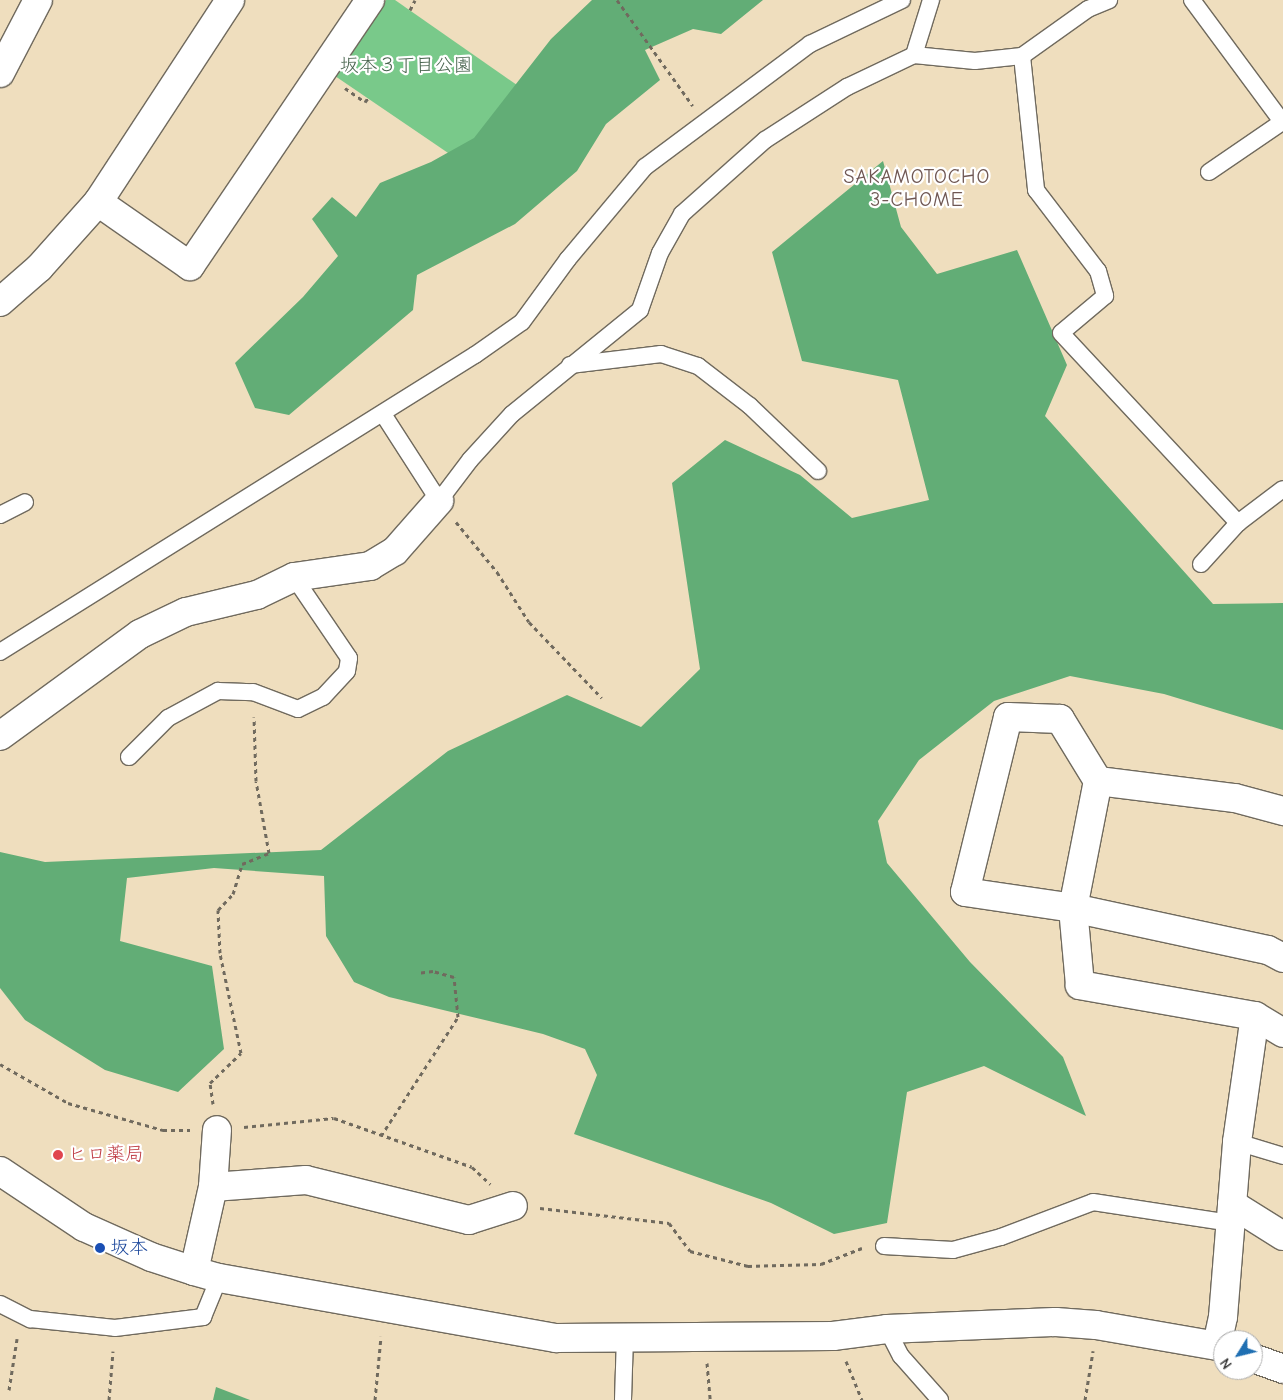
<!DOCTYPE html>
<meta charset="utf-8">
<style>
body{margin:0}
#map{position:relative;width:1283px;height:1400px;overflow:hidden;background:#efdebe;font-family:"Comic Neue","Klee One",sans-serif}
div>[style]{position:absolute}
.green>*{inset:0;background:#79c98a}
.forest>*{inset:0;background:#62ad76}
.path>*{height:3px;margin-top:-1.5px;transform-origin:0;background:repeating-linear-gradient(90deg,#706a5e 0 4px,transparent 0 8px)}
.roads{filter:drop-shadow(1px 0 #706a5e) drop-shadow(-1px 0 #706a5e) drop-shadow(0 1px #706a5e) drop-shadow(0 -1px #706a5e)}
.service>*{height:16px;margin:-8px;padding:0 8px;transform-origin:8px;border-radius:8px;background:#fff}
.minor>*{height:28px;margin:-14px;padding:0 14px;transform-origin:14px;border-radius:14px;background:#fff}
.tertiary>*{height:28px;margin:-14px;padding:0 14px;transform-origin:14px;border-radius:14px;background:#fff}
.dots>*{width:14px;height:14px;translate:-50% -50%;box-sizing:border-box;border:2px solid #fff;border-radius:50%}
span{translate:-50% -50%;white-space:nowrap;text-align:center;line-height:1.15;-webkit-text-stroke:4.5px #fff;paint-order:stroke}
.park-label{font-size:19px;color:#46624c}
.health-label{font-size:19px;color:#be3a42}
.left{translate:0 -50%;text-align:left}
.transit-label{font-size:19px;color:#164399}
.neighbourhood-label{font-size:20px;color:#6f5753;letter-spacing:1px}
.north{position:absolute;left:1213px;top:1330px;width:50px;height:50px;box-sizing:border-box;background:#fff;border:1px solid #aaa;border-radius:50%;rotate:234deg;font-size:14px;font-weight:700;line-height:20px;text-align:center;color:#2b2b2b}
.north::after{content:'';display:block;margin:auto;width:18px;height:22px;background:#1f6fb2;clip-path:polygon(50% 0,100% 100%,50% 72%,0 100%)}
</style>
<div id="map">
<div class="green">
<div style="clip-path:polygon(386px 0,395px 0,534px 97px,479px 174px,335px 76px)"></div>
</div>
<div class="forest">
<div style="clip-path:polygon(592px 0,763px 0,721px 34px,693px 29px,645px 50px,660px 80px,606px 124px,577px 171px,515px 224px,417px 275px,413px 310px,289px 415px,255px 408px,235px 363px,303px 297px,338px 256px,312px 219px,332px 197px,356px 217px,380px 183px,431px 162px,474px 138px,551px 39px)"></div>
<div style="clip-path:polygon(883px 161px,901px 227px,937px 274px,1017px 250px,1067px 365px,1045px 416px,1213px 604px,1283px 603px,1283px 730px,1164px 694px,1070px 676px,994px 701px,919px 760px,878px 821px,887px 863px,970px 962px,1063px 1057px,1086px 1116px,984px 1066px,907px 1092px,887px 1223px,834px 1234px,771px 1203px,574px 1134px,597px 1075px,585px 1049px,543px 1034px,389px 997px,354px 982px,326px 936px,324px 876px,214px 868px,127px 878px,120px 941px,212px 966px,224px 1049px,178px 1092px,105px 1070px,25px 1020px,0 988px,0 852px,45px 862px,321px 850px,448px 751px,567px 695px,641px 727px,700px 669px,672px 483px,725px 440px,800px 475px,852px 518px,929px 500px,898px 380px,802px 361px,772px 252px)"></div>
<div style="clip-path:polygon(216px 1387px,250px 1400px,213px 1400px)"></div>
</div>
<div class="path">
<div style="left:617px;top:0;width:130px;rotate:54.4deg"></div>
<div style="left:410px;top:10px;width:11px;rotate:-63deg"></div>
<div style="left:345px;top:88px;width:24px;rotate:35deg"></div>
<div style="left:365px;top:102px;width:5px;rotate:-53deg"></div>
<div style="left:456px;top:522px;width:65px;rotate:50.6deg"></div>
<div style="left:497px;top:572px;width:59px;rotate:57.4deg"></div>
<div style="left:529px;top:622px;width:105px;rotate:46.2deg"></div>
<div style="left:0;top:1064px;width:78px;rotate:29.8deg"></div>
<div style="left:68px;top:1103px;width:99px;rotate:15.9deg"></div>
<div style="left:163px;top:1130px;width:27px"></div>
<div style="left:213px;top:1104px;width:21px;rotate:-98deg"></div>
<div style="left:210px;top:1083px;width:43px;rotate:-44.1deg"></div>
<div style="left:241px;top:1053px;width:102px;rotate:-101.9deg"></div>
<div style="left:220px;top:953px;width:43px;rotate:-92.7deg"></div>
<div style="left:218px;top:910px;width:22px;rotate:-47deg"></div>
<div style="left:233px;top:894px;width:31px;rotate:-73deg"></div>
<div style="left:242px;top:864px;width:29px;rotate:-22deg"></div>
<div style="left:269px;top:853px;width:73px;rotate:-100.2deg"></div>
<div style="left:256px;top:781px;width:64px;rotate:-91.8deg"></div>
<div style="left:244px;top:1127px;width:90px;rotate:-5.7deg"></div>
<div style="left:334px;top:1118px;width:146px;rotate:19.5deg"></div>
<div style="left:472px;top:1167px;width:25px;rotate:43deg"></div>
<div style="left:381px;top:1136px;width:142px;rotate:-57.1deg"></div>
<div style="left:458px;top:1017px;width:40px;rotate:-95.7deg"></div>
<div style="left:454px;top:977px;width:22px;rotate:-164deg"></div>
<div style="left:433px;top:971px;width:16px;rotate:173deg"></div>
<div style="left:540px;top:1208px;width:130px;rotate:6.6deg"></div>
<div style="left:669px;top:1223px;width:35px;rotate:53deg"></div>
<div style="left:690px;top:1251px;width:60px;rotate:14.5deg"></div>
<div style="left:748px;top:1266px;width:73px;rotate:-1.6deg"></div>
<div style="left:821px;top:1264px;width:44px;rotate:-21.3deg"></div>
<div style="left:846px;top:1361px;width:42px;rotate:67.7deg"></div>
<div style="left:707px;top:1363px;width:37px;rotate:85deg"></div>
<div style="left:9px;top:1390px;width:52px;rotate:-81.1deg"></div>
<div style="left:109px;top:1400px;width:49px;rotate:-85.3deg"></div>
<div style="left:375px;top:1400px;width:64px;rotate:-84.6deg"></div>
<div style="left:1085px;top:1400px;width:50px;rotate:-80.7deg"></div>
</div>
<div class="roads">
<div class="service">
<div style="left:1192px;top:0;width:153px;rotate:53.5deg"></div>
<div style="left:914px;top:55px;width:58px;rotate:-72.8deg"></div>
<div style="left:1022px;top:56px;width:135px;rotate:84deg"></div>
<div style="left:1036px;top:190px;width:102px;rotate:52.6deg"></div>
<div style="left:1098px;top:271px;width:26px;rotate:74deg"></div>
<div style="left:1105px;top:296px;width:57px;rotate:139.9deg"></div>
<div style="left:1061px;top:333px;width:260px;rotate:47deg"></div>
<div style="left:1209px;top:172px;width:88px;rotate:-34.4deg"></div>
<div style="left:570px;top:365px;width:92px;rotate:-6.9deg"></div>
<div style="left:661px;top:354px;width:39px;rotate:18deg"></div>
<div style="left:698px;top:366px;width:66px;rotate:37.6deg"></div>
<div style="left:750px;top:406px;width:94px;rotate:43.7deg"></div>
<div style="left:383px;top:414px;width:103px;rotate:57.2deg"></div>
<div style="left:439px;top:501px;width:51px;rotate:-52.9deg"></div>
<div style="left:470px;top:460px;width:62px;rotate:-47.6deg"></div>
<div style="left:512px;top:414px;width:165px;rotate:-39.1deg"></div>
<div style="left:640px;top:310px;width:60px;rotate:-70.7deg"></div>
<div style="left:660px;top:253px;width:45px;rotate:-60.6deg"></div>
<div style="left:682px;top:214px;width:111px;rotate:-41.7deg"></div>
<div style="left:765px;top:140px;width:98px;rotate:-32.9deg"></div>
<div style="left:847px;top:87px;width:74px;rotate:-25.5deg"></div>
<div style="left:914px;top:55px;width:61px;rotate:5.6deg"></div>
<div style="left:975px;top:61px;width:47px;rotate:-6.1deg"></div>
<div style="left:1022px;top:56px;width:81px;rotate:-35.5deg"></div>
<div style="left:1088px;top:9px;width:23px;rotate:-23deg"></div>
<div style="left:0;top:515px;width:28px;rotate:-27deg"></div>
<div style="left:1201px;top:564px;width:55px;rotate:-47.9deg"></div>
<div style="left:1238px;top:523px;width:56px;rotate:-37.1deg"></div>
<div style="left:0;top:652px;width:560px;rotate:-32.02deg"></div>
<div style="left:475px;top:355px;width:57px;rotate:-35.1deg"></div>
<div style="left:522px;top:322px;width:78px;rotate:-53.9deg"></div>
<div style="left:568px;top:259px;width:120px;rotate:-50.1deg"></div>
<div style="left:645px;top:167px;width:206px;rotate:-36.7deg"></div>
<div style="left:810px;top:44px;width:102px;rotate:-25.6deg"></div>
<div style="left:129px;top:757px;width:55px;rotate:-45deg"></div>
<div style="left:168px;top:718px;width:57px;rotate:-28.4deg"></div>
<div style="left:218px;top:691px;width:35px;rotate:2deg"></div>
<div style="left:253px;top:692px;width:48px;rotate:20.7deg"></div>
<div style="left:298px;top:709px;width:28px;rotate:-26deg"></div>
<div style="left:323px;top:697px;width:35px;rotate:-47deg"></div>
<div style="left:347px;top:671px;width:13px;rotate:-81deg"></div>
<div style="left:349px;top:658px;width:98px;rotate:-124.2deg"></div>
<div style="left:1237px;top:1142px;width:48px;rotate:16.9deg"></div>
<div style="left:884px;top:1246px;width:69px;rotate:3.3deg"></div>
<div style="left:953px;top:1250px;width:50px;rotate:-15.2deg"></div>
<div style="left:1001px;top:1237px;width:98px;rotate:-20.8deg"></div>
<div style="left:1093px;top:1202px;width:140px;rotate:8.7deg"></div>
<div style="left:0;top:1304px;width:34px;rotate:27deg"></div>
<div style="left:30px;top:1319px;width:85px;rotate:6deg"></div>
<div style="left:115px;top:1328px;width:89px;rotate:-7.1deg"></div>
<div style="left:203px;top:1317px;width:42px;rotate:-67.7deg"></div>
<div style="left:887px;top:1329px;width:30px;rotate:63deg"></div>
<div style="left:901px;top:1356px;width:59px;rotate:48.4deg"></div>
<div style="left:623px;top:1400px;width:62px;rotate:-88.2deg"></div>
</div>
<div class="minor">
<div style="left:0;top:73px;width:82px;rotate:-62.5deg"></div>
<div style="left:98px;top:202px;width:112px;rotate:34.8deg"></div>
<div style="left:190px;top:266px;width:321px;rotate:-55.9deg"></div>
<div style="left:0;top:302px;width:52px;rotate:-41.1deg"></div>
<div style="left:39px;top:268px;width:89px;rotate:-48.2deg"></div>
<div style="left:98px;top:202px;width:241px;rotate:-56.8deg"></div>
<div style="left:0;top:736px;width:173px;rotate:-36.1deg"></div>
<div style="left:140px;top:634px;width:51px;rotate:-25.6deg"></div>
<div style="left:186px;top:612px;width:73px;rotate:-13.5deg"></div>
<div style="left:257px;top:595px;width:41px;rotate:-25.9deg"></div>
<div style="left:294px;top:577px;width:77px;rotate:-8.2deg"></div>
<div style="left:370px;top:566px;width:29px;rotate:-31deg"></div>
<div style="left:395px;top:551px;width:67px;rotate:-48.7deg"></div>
<div style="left:1098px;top:781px;width:138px;rotate:7.1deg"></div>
<div style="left:1235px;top:798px;width:50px;rotate:15.2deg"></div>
<div style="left:1255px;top:1016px;width:33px;rotate:31deg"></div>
<div style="left:213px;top:1187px;width:93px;rotate:-4.3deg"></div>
<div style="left:306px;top:1180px;width:168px;rotate:13.8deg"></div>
<div style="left:469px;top:1220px;width:46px;rotate:-17.7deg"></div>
<div style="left:1232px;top:1204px;width:60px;rotate:32.1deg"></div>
<div style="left:194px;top:1271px;width:86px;rotate:-77.3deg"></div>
<div style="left:213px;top:1187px;width:57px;rotate:-86deg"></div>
<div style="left:1217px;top:1345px;width:29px;rotate:-78deg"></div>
<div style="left:1223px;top:1317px;width:176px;rotate:-85.4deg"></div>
<div style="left:1237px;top:1142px;width:127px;rotate:-81.9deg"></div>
<div style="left:1255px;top:1016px;width:178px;rotate:-170deg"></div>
<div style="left:1080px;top:985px;width:77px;rotate:-95.2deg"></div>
<div style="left:1073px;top:908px;width:129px;rotate:-78.9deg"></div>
<div style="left:1098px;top:781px;width:73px;rotate:-121.5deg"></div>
<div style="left:1060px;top:719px;width:52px;rotate:-177.8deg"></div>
<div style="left:1008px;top:717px;width:180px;rotate:103.8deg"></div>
<div style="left:965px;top:892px;width:109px;rotate:8.4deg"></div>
<div style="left:1073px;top:908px;width:199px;rotate:12.2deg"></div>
<div style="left:1268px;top:950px;width:17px;rotate:28deg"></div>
</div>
<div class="tertiary">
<div style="left:0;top:1171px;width:101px;rotate:33.7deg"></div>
<div style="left:84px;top:1227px;width:73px;rotate:24.1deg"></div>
<div style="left:151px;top:1257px;width:45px;rotate:18deg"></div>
<div style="left:194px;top:1271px;width:26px;rotate:16deg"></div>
<div style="left:219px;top:1278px;width:342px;rotate:10.1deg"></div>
<div style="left:556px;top:1338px;width:277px;rotate:-0.4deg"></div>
<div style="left:833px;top:1336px;width:54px;rotate:-7.4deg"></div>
<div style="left:887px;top:1329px;width:169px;rotate:-2.4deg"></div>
<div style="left:1056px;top:1322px;width:40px;rotate:4.3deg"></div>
<div style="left:1096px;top:1325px;width:129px;rotate:9.8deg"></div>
<div style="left:1253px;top:1358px;width:32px;rotate:20deg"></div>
</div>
</div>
<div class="dots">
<div style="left:58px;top:1155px;background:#e0444e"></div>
<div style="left:100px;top:1248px;background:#1a4fb4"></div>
</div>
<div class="park-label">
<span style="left:406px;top:66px">坂本３丁目公園</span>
</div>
<div class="health-label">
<span class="left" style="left:68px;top:1155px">ヒロ薬局</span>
</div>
<div class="transit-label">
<span class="left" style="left:110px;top:1248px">坂本</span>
</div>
<div class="neighbourhood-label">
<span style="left:917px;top:188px">SAKAMOTOCHO<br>3-CHOME</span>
</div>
<div class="north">N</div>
</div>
